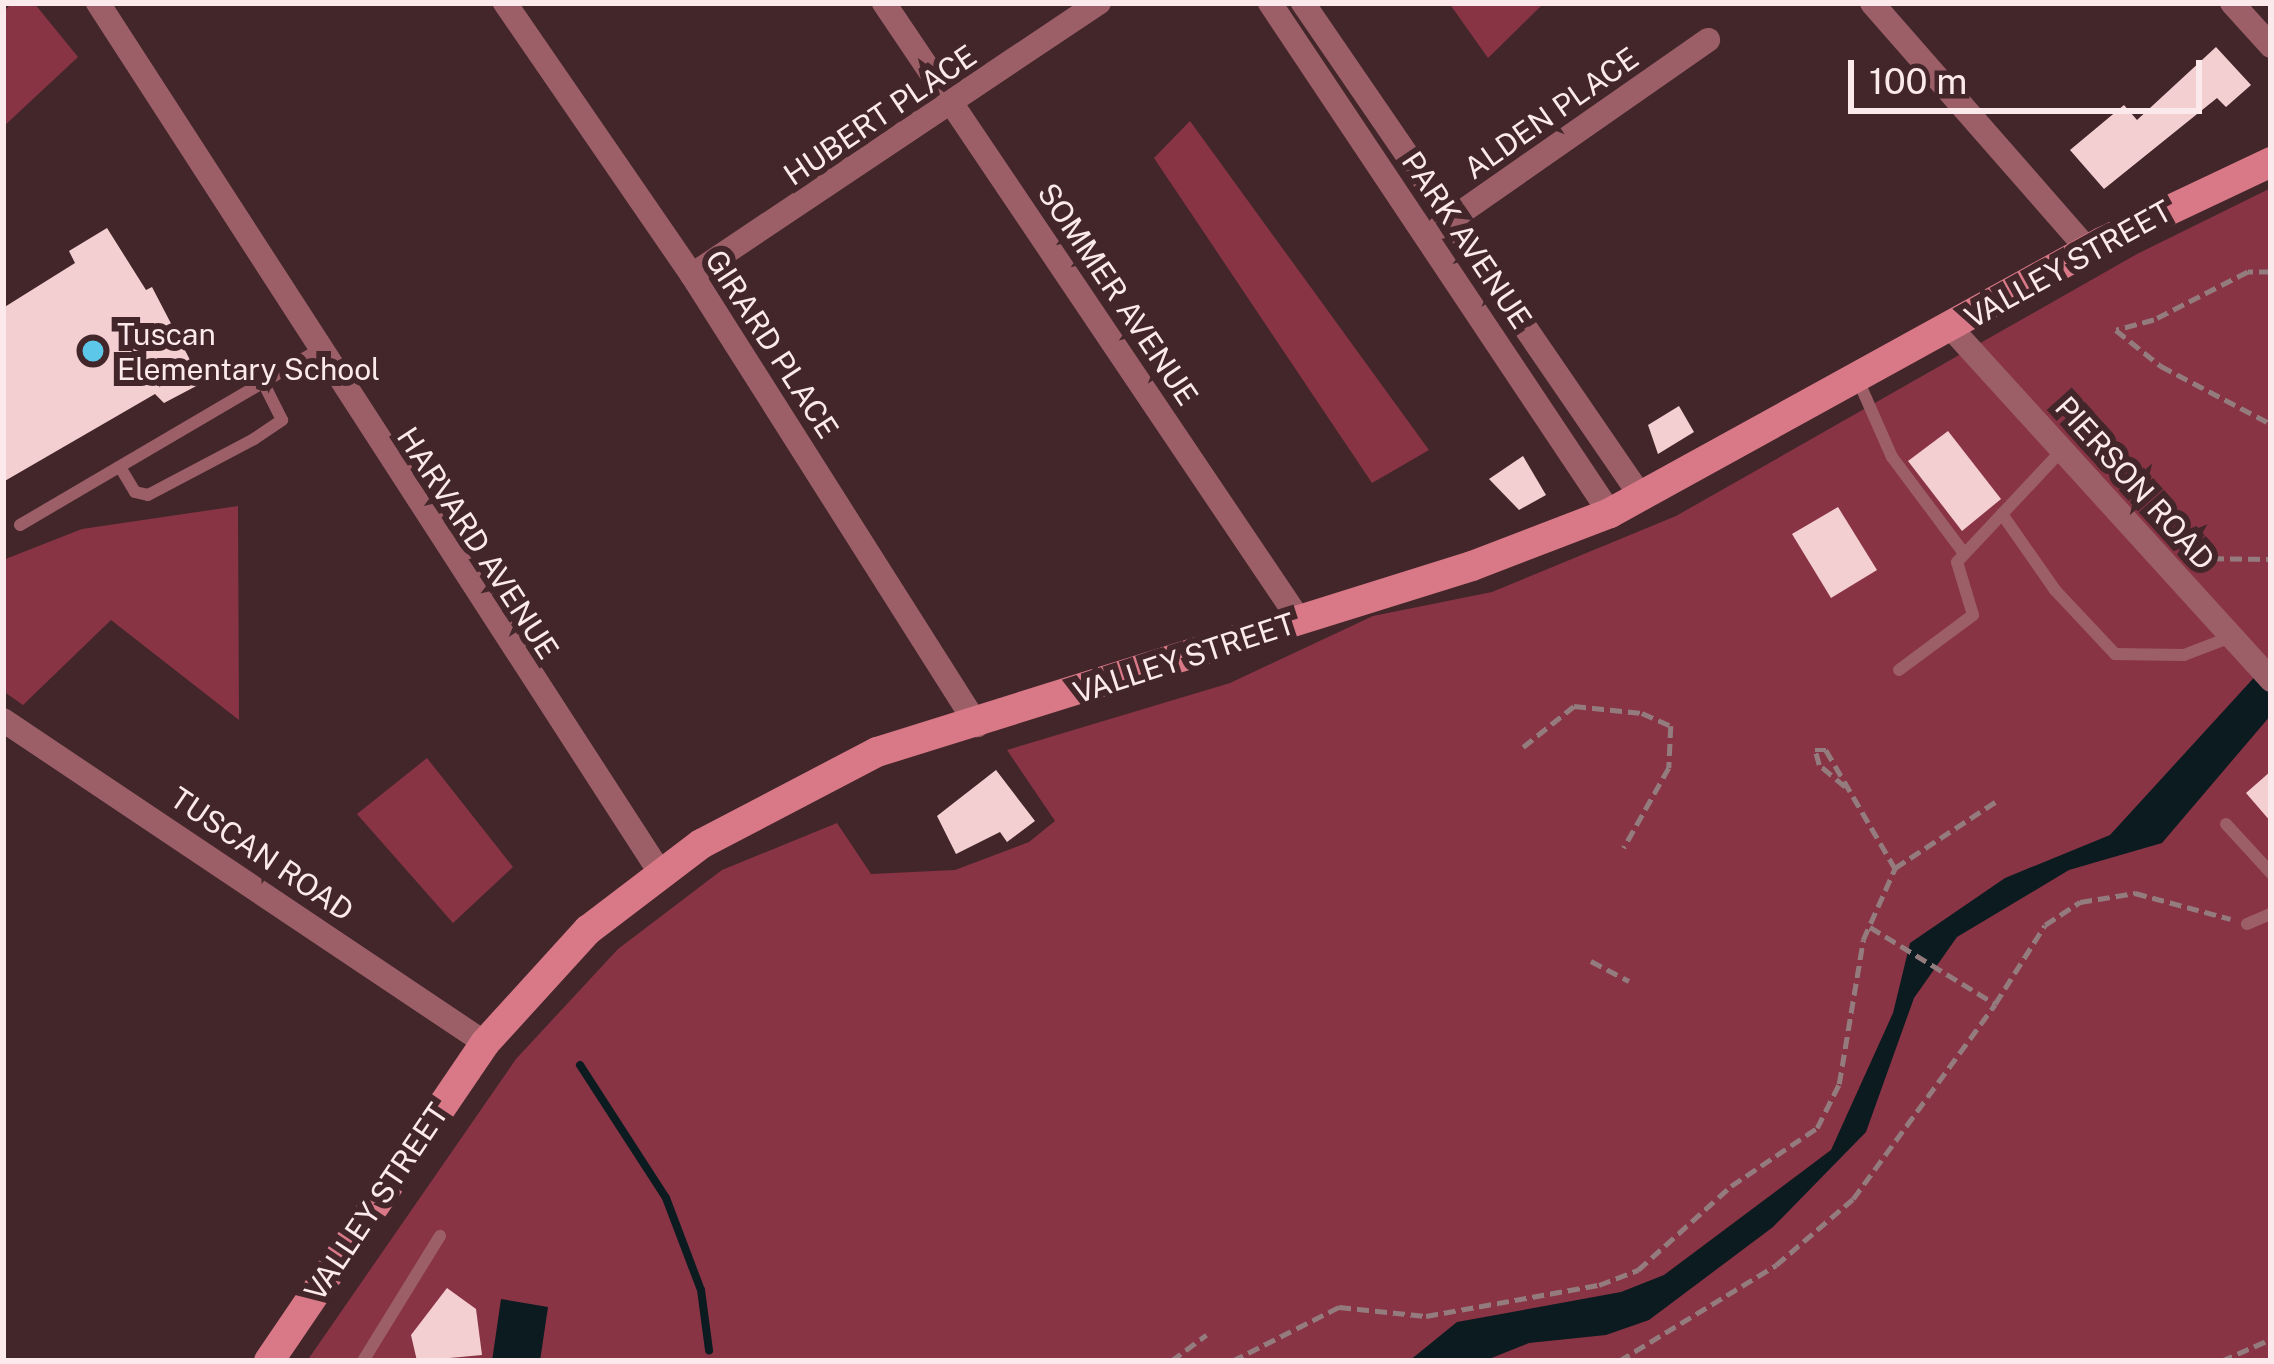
<!DOCTYPE html>
<style>
body{margin:0}
#map{position:relative;width:2274px;height:1364px;overflow:hidden;background:#42262a;font-family:"Public Sans",sans-serif}
div>[style]{position:absolute}
.green>*{inset:0;background:#893445}
.water>*{inset:0;background:#0b1b20}
.stream>*{height:8px;margin:-4px;padding:0 4px;transform-origin:4px;border-radius:4px;background:#0b1b20}
.building>*{inset:0;background:#f4cfd2}
.path>*{height:4.5px;margin-top:-2.25px;transform-origin:0;background:repeating-linear-gradient(90deg,#937b7e 0 12px,transparent 0 18px)}
.service>*{height:12px;margin:-6px;padding:0 6px;transform-origin:6px;border-radius:6px;background:#9c5f68}
.minor>*{height:24px;margin:-12px;padding:0 12px;transform-origin:12px;border-radius:12px;background:#9c5f68}
.secondary>*{height:30px;margin:-15px;padding:0 15px;transform-origin:15px;border-radius:15px;background:#d97887}
.dots>*{width:33px;height:33px;translate:-50% -50%;box-sizing:border-box;border:6px solid #42262a;border-radius:50%}
span{translate:-50% -50%;white-space:nowrap;text-align:center;line-height:1.15;-webkit-text-stroke:12px #42262a;paint-order:stroke}
.street-label{font-size:30px;color:#fce9eb}
.poi-label{font-size:30px;color:#fce9eb}
.left{translate:0 -50%;text-align:left}
.frame{position:absolute;inset:0;border:6px solid #fce9eb;pointer-events:none}
.scale{position:absolute;left:1848px;top:60px;width:354px;height:54px;box-sizing:border-box;border:6px solid #fce9eb;border-top:0;padding-left:15px;font-size:36px;line-height:42px;white-space:nowrap;color:#fce9eb;-webkit-text-stroke:9px #42262a;paint-order:stroke}
</style>
<div id="map">
<div class="green">
<div style="clip-path:polygon(12px 3px,34px 3px,78px 57px,3px 127px,3px 12px)"></div>
<div style="clip-path:polygon(1449px 3px,1544px 3px,1488px 58px)"></div>
<div style="clip-path:polygon(1190px 121px,1429px 450px,1372px 483px,1154px 158px)"></div>
<div style="clip-path:polygon(2271px 188px,2271px 1361px,307px 1361px,516px 1059px,618px 949px,722px 870px,837px 823px,871px 874px,955px 870px,1029px 842px,1055px 821px,1007px 750px,1230px 683px,1373px 616px,1492px 592px,1676px 516px,2137px 254px)"></div>
<div style="clip-path:polygon(238px 506px,239px 720px,111px 620px,23px 705px,3px 691px,3px 560px,82px 529px)"></div>
<div style="clip-path:polygon(427px 758px,513px 867px,453px 923px,357px 814px)"></div>
</div>
<div class="water">
<div style="clip-path:polygon(2271px 659px,2271px 715px,2162px 843px,2069px 870px,1957px 937px,1914px 998px,1866px 1132px,1773px 1227px,1649px 1320px,1606px 1335px,1529px 1343px,1484px 1361px,1409px 1361px,1457px 1322px,1621px 1292px,1664px 1275px,1831px 1150px,1893px 1013px,1910px 943px,2005px 878px,2110px 835px)"></div>
<div style="clip-path:polygon(501px 1299px,548px 1307px,540px 1361px,492px 1361px)"></div>
</div>
<div class="stream">
<div style="left:580px;top:1065px;width:158px;rotate:57.1deg"></div>
<div style="left:666px;top:1198px;width:98px;rotate:69.2deg"></div>
<div style="left:701px;top:1290px;width:61px;rotate:82.4deg"></div>
</div>
<div class="building">
<div style="clip-path:polygon(2216px 47px,2251px 85px,2226px 107px,2217px 98px,2104px 189px,2070px 150px,2124px 105px,2137px 120px)"></div>
<div style="clip-path:polygon(107px 228px,146px 290px,152px 287px,202px 383px,164px 403px,155px 394px,3px 482px,3px 308px,75px 263px,69px 251px)"></div>
<div style="clip-path:polygon(1679px 406px,1694px 432px,1658px 454px,1648px 425px)"></div>
<div style="clip-path:polygon(1948px 431px,2001px 499px,1962px 531px,1908px 461px)"></div>
<div style="clip-path:polygon(1523px 456px,1546px 495px,1519px 510px,1489px 479px)"></div>
<div style="clip-path:polygon(1838px 507px,1877px 570px,1831px 598px,1792px 534px)"></div>
<div style="clip-path:polygon(996px 770px,1035px 821px,1007px 842px,1000px 832px,956px 854px,937px 816px)"></div>
<div style="clip-path:polygon(2271px 771px,2271px 822px,2246px 793px)"></div>
<div style="clip-path:polygon(447px 1288px,476px 1309px,482px 1355px,417px 1361px,411px 1335px)"></div>
</div>
<div class="path">
<div style="left:2271px;top:272px;width:23px;rotate:180deg"></div>
<div style="left:2248px;top:272px;width:106px;rotate:152.9deg"></div>
<div style="left:2154px;top:320px;width:39px;rotate:165deg"></div>
<div style="left:2116px;top:330px;width:58px;rotate:38.7deg"></div>
<div style="left:2161px;top:366px;width:124px;rotate:27.8deg"></div>
<div style="left:2194px;top:558px;width:77px;rotate:0.7deg"></div>
<div style="left:1523px;top:747px;width:65px;rotate:-38.8deg"></div>
<div style="left:1574px;top:706px;width:68px;rotate:5.9deg"></div>
<div style="left:1642px;top:713px;width:32px;rotate:24deg"></div>
<div style="left:1671px;top:726px;width:42px;rotate:92.7deg"></div>
<div style="left:1669px;top:768px;width:92px;rotate:119.4deg"></div>
<div style="left:1845px;top:787px;width:34px;rotate:-140deg"></div>
<div style="left:1819px;top:765px;width:16px;rotate:-105deg"></div>
<div style="left:1815px;top:750px;width:11px"></div>
<div style="left:1826px;top:750px;width:137px;rotate:59.7deg"></div>
<div style="left:1870px;top:927px;width:147px;rotate:31.6deg"></div>
<div style="left:1995px;top:1004px;width:93px;rotate:-57.7deg"></div>
<div style="left:2045px;top:925px;width:42px;rotate:-33.3deg"></div>
<div style="left:2080px;top:902px;width:56px;rotate:-9.3deg"></div>
<div style="left:2135px;top:893px;width:99px;rotate:15.2deg"></div>
<div style="left:1591px;top:961px;width:43px;rotate:27.8deg"></div>
<div style="left:1171px;top:1361px;width:44px;rotate:-36.6deg"></div>
<div style="left:1232px;top:1361px;width:120px;rotate:-26.8deg"></div>
<div style="left:1339px;top:1307px;width:87px;rotate:5.9deg"></div>
<div style="left:1426px;top:1316px;width:176px;rotate:-10.2deg"></div>
<div style="left:1599px;top:1285px;width:42px;rotate:-21deg"></div>
<div style="left:1638px;top:1270px;width:125px;rotate:-42.1deg"></div>
<div style="left:1731px;top:1186px;width:104px;rotate:-34deg"></div>
<div style="left:1817px;top:1128px;width:49px;rotate:-63.4deg"></div>
<div style="left:1839px;top:1084px;width:146px;rotate:-80.5deg"></div>
<div style="left:1863px;top:940px;width:79px;rotate:-66deg"></div>
<div style="left:1895px;top:868px;width:120px;rotate:-33.4deg"></div>
<div style="left:1619px;top:1361px;width:184px;rotate:-31.4deg"></div>
<div style="left:1776px;top:1265px;width:101px;rotate:-40.6deg"></div>
<div style="left:1853px;top:1199px;width:241px;rotate:-53.9deg"></div>
<div style="left:2221px;top:1361px;width:55px;rotate:-23.7deg"></div>
</div>
<div class="service">
<div style="left:1858px;top:380px;width:84px;rotate:66.2deg"></div>
<div style="left:1892px;top:457px;width:119px;rotate:53.2deg"></div>
<div style="left:120px;top:467px;width:29px;rotate:59deg"></div>
<div style="left:135px;top:492px;width:13px;rotate:13deg"></div>
<div style="left:148px;top:495px;width:120px;rotate:-27.8deg"></div>
<div style="left:254px;top:439px;width:34px;rotate:-34deg"></div>
<div style="left:282px;top:420px;width:40px;rotate:-116.6deg"></div>
<div style="left:2002px;top:514px;width:93px;rotate:55.1deg"></div>
<div style="left:2055px;top:590px;width:88px;rotate:46.8deg"></div>
<div style="left:2115px;top:654px;width:69px;rotate:0.8deg"></div>
<div style="left:2184px;top:655px;width:50px;rotate:-21deg"></div>
<div style="left:20px;top:525px;width:346px;rotate:-30.4deg"></div>
<div style="left:1899px;top:670px;width:92px;rotate:-36.6deg"></div>
<div style="left:1973px;top:615px;width:55px;rotate:-106.8deg"></div>
<div style="left:1957px;top:562px;width:155px;rotate:-46.8deg"></div>
<div style="left:2226px;top:824px;width:67px;rotate:47.4deg"></div>
<div style="left:2247px;top:924px;width:26px;rotate:-23deg"></div>
<div style="left:363px;top:1361px;width:147px;rotate:-58.4deg"></div>
</div>
<div class="minor">
<div style="left:98px;top:3px;width:1034px;rotate:57.12deg"></div>
<div style="left:505px;top:3px;width:330px;rotate:55.5deg"></div>
<div style="left:692px;top:275px;width:533px;rotate:57.65deg"></div>
<div style="left:884px;top:3px;width:745px;rotate:56.05deg"></div>
<div style="left:1270px;top:3px;width:613px;rotate:56.31deg"></div>
<div style="left:1303px;top:3px;width:600px;rotate:55.59deg"></div>
<div style="left:1872px;top:3px;width:328px;rotate:48.8deg"></div>
<div style="left:2232px;top:3px;width:58px;rotate:47.8deg"></div>
<div style="left:1440px;top:227px;width:327px;rotate:-34.9deg"></div>
<div style="left:692px;top:275px;width:490px;rotate:-33.8deg"></div>
<div style="left:1951px;top:328px;width:476px;rotate:47.7deg"></div>
<div style="left:3px;top:720px;width:580px;rotate:33.83deg"></div>
</div>
<div class="secondary">
<div style="left:269px;top:1361px;width:384px;rotate:-55.8deg"></div>
<div style="left:485px;top:1043px;width:153px;rotate:-47.7deg"></div>
<div style="left:588px;top:930px;width:142px;rotate:-37.3deg"></div>
<div style="left:701px;top:844px;width:199px;rotate:-27.6deg"></div>
<div style="left:877px;top:752px;width:623px;rotate:-17.36deg"></div>
<div style="left:1472px;top:566px;width:148px;rotate:-21deg"></div>
<div style="left:1610px;top:513px;width:562px;rotate:-28.85deg"></div>
<div style="left:2102px;top:242px;width:187px;rotate:-25.3deg"></div>
</div>
<div class="dots">
<div style="left:93px;top:351px;background:#5cc7e8"></div>
</div>
<div class="street-label">
<span style="left:1551px;top:113px;rotate:-35deg">ALDEN PLACE</span>
<span style="left:880px;top:115px;rotate:-34deg">HUBERT PLACE</span>
<span style="left:1467px;top:240px;rotate:56deg">PARK AVENUE</span>
<span style="left:2068px;top:264px;rotate:-29deg">VALLEY STREET</span>
<span style="left:1118px;top:294px;rotate:56deg">SOMMER AVENUE</span>
<span style="left:772px;top:344px;rotate:57deg">GIRARD PLACE</span>
<span style="left:2135px;top:483px;rotate:48deg">PIERSON ROAD</span>
<span style="left:478px;top:543px;rotate:57deg">HARVARD AVENUE</span>
<span style="left:1184px;top:658px;rotate:-18deg">VALLEY STREET</span>
<span style="left:262px;top:854px;rotate:34deg">TUSCAN ROAD</span>
<span style="left:376px;top:1202px;rotate:-56deg">VALLEY STREET</span>
</div>
<div class="poi-label">
<span class="left" style="left:117px;top:351px">Tuscan<br>Elementary School</span>
</div>
<div class="frame"></div>
<div class="scale">100 m</div>
</div>
